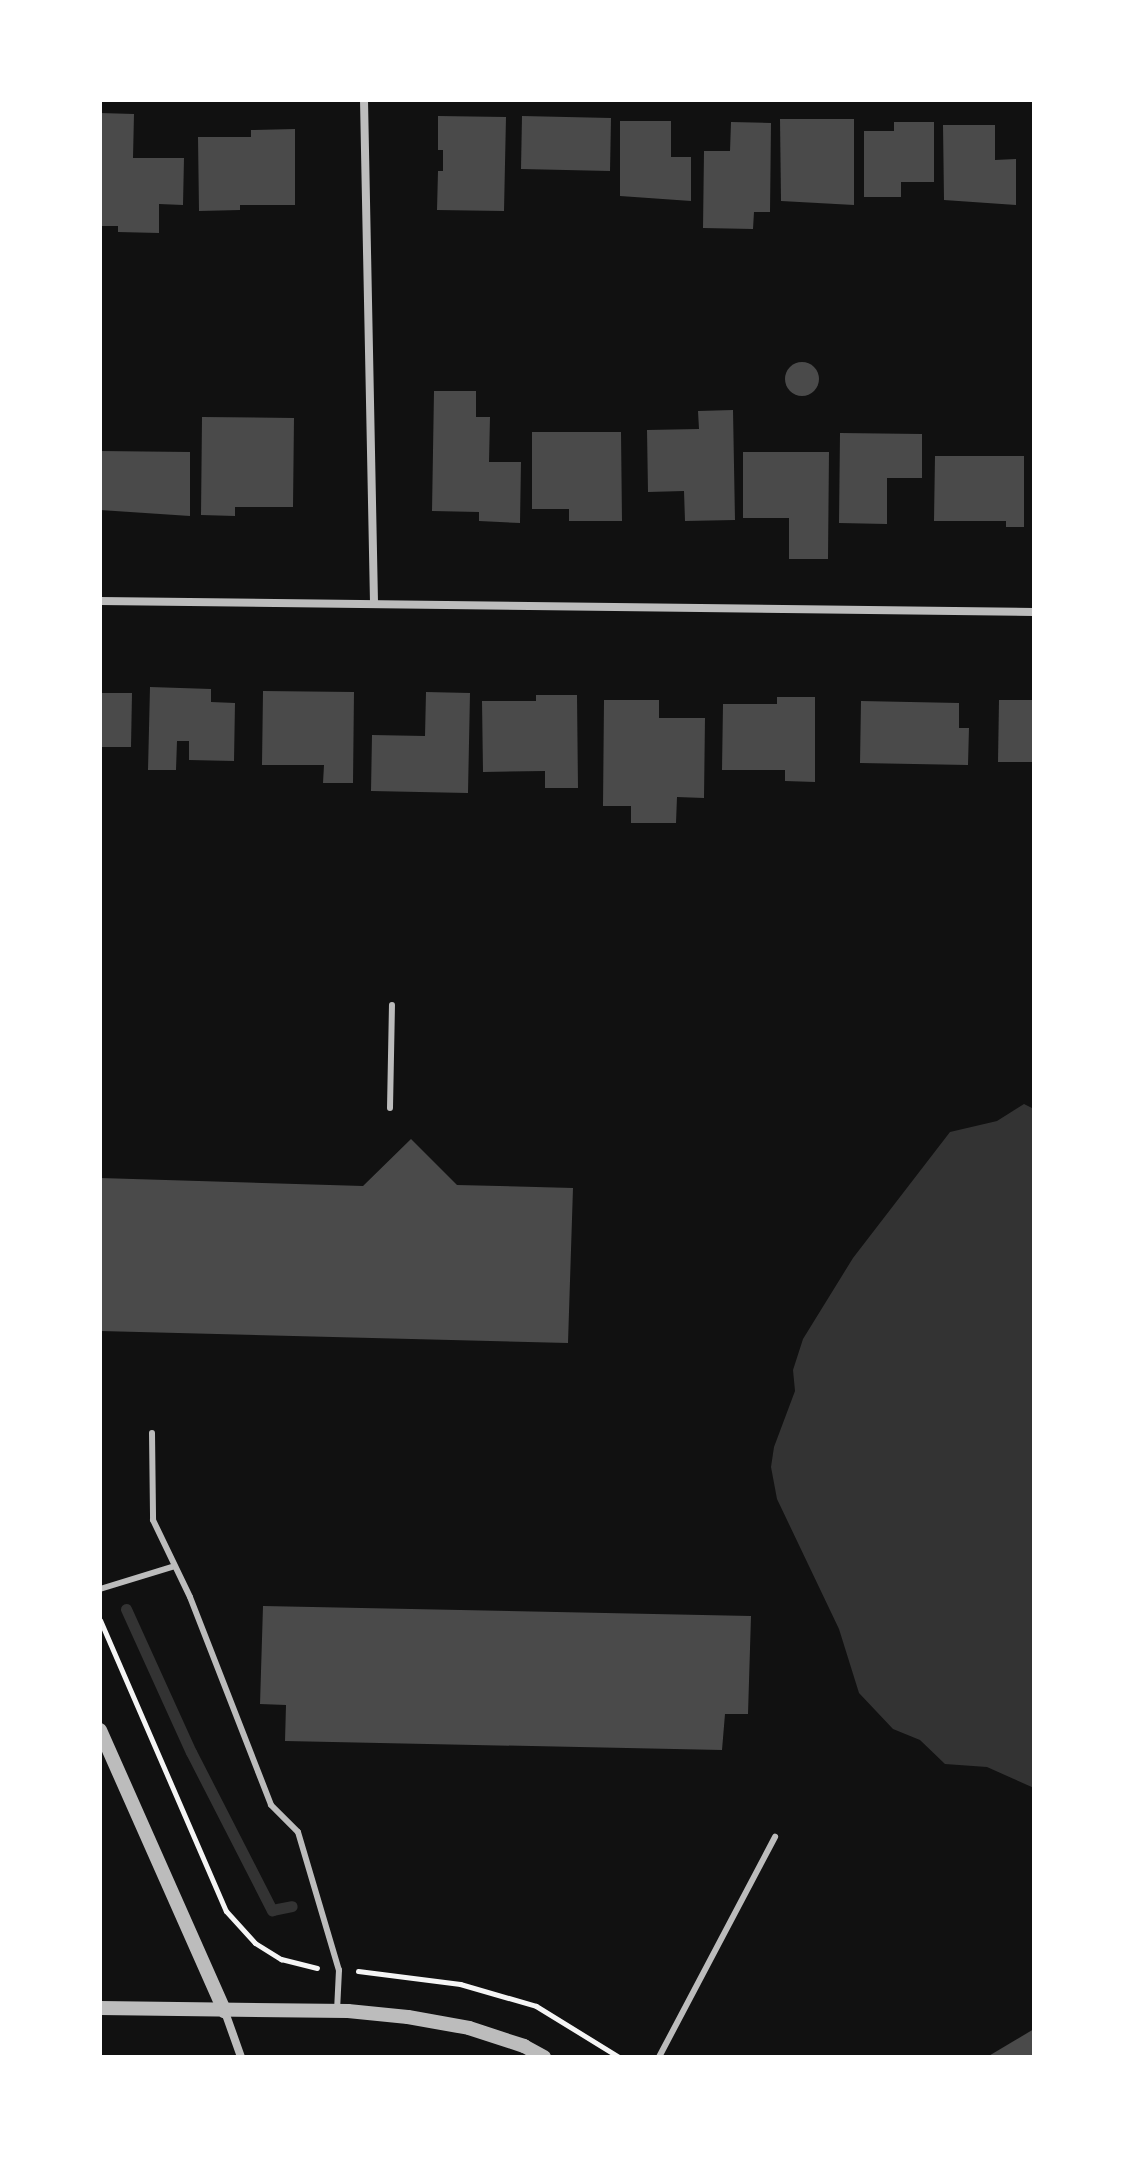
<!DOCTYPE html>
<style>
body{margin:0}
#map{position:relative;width:1134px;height:2157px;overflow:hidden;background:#111;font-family:Signika,sans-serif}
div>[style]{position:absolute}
.water>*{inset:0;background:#333}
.stream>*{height:11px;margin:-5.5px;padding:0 5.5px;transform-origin:5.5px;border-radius:5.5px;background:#333}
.building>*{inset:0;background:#4a4a4a}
.round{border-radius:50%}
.path>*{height:5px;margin:-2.5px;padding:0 2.5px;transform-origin:2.5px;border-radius:2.5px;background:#f5f5f5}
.service>*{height:6px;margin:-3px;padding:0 3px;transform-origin:3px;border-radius:3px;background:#bcbcbc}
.minor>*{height:8px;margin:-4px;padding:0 4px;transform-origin:4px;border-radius:4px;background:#bcbcbc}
.tertiary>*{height:14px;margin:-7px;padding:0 7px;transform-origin:7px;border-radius:7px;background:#bcbcbc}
span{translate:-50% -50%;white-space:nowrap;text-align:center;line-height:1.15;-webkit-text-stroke:7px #fff;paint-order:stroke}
.frame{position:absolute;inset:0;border:102px solid #fff;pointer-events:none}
</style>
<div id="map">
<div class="water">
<div style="clip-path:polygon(1024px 1104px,1034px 1109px,1034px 1788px,987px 1767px,945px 1764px,920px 1740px,893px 1729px,859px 1693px,839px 1629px,777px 1499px,771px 1467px,774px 1447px,795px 1391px,793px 1370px,803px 1339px,853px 1258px,950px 1132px,997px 1121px)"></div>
</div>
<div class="stream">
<div style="left:126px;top:1609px;width:157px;rotate:65.6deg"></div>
<div style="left:191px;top:1752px;width:178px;rotate:62.9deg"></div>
<div style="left:272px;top:1910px;width:20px;rotate:-11deg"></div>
</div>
<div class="building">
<div style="clip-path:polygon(100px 113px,134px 114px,133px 158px,184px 158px,183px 205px,159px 204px,159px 233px,118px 232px,118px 226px,100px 226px)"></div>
<div style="clip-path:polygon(438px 116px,506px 117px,504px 211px,437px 210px,438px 171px,443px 171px,443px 150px,438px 150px)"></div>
<div style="clip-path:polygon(522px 116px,611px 118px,610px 171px,521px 169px)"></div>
<div style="clip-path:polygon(780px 119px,854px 119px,854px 205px,781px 201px)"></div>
<div style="clip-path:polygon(620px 121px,671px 121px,671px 157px,691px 157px,691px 201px,620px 196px)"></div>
<div style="clip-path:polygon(731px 122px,771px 123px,770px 212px,754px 212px,753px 229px,703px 228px,704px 151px,730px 151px)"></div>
<div style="clip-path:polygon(894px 122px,934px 122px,934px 182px,901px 182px,901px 197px,864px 197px,864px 131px,894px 131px)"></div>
<div style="clip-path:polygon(943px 125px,995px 125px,995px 160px,1016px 159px,1016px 205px,944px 200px)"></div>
<div style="clip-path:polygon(295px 129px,295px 205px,240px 205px,240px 210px,199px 211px,198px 137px,251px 137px,251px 130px)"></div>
<div class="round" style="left:785px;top:362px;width:34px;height:34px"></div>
<div style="clip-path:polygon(434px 391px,476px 391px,476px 417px,490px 417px,489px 462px,521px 462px,520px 523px,479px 521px,479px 512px,432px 511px)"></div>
<div style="clip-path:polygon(733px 410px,735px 520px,685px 521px,684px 491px,648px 492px,647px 430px,699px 429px,698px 411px)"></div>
<div style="clip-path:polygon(202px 417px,294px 418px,293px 507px,235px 507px,235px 516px,201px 515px)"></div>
<div style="clip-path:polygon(532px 432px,621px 432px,622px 521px,569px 521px,569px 509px,532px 509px)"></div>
<div style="clip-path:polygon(840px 433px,922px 434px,922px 478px,887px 478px,887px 524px,839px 523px)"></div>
<div style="clip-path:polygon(100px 451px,190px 452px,190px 516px,100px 510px)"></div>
<div style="clip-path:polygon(743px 452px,829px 452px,828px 559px,789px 559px,789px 518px,743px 518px)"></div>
<div style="clip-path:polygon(935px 456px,1024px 456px,1024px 527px,1006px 527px,1006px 521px,934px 521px)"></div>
<div style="clip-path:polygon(150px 687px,211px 689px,211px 702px,235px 703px,234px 761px,189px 760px,189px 741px,177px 741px,176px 770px,148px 770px)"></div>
<div style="clip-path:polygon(263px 691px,354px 692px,353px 783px,323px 783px,324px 765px,262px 765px)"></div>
<div style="clip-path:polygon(426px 692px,470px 693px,468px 793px,371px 791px,372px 735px,425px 736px)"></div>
<div style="clip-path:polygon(100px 693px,132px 693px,131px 747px,100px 747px)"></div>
<div style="clip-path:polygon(536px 695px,577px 695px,578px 788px,545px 788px,545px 771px,483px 772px,482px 701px,536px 701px)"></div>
<div style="clip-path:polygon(777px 697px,815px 697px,815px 782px,785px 781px,785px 770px,722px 770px,723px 704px,777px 704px)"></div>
<div style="clip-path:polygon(604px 700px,659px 700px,659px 718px,705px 718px,704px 798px,677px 797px,676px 823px,631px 823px,631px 806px,603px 806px)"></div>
<div style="clip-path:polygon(999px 700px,1034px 700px,1034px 762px,998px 762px)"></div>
<div style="clip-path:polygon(861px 701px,959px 703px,959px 728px,969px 728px,968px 765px,860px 763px)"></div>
<div style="clip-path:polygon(411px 1139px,457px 1185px,573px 1188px,568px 1343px,100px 1331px,100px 1178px,363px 1186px)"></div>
<div style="clip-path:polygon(263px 1606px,751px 1616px,748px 1714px,725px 1714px,722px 1750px,285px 1741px,286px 1705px,260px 1704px)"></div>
<div style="clip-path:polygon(1034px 2029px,1034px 2057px,987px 2057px)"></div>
</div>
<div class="path">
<div style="left:100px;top:1620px;width:317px;rotate:66.6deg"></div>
<div style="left:226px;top:1911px;width:43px;rotate:47.8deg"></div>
<div style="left:255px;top:1943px;width:31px;rotate:32deg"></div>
<div style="left:281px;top:1959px;width:37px;rotate:14deg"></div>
<div style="left:358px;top:1971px;width:103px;rotate:7.3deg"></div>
<div style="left:460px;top:1984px;width:79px;rotate:16.1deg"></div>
<div style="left:536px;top:2006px;width:97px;rotate:31.6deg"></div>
</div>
<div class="service">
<div style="left:390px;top:1108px;width:103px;rotate:-88.9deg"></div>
<div style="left:152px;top:1433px;width:87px;rotate:89.3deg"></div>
<div style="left:153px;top:1520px;width:85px;rotate:64.3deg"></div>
<div style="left:190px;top:1597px;width:223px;rotate:68.7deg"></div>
<div style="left:271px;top:1805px;width:38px;rotate:45deg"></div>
<div style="left:298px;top:1832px;width:144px;rotate:73.5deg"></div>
<div style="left:339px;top:1970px;width:41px;rotate:92.8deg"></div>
<div style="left:100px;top:1589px;width:78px;rotate:-17deg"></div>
<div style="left:659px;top:2057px;width:249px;rotate:-62.2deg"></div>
</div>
<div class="minor">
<div style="left:364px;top:100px;width:504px;rotate:88.86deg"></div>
<div style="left:100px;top:601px;width:934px;rotate:0.67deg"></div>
<div style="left:225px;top:2012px;width:48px;rotate:70.4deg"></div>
</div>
<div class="tertiary">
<div style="left:100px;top:1730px;width:308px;rotate:66.1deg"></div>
<div style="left:100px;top:2008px;width:248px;rotate:0.7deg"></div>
<div style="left:348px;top:2011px;width:60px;rotate:5.7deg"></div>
<div style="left:408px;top:2017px;width:62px;rotate:10.2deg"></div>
<div style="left:469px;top:2028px;width:58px;rotate:18.1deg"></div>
<div style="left:524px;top:2046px;width:23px;rotate:29deg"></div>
</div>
<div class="frame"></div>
</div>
